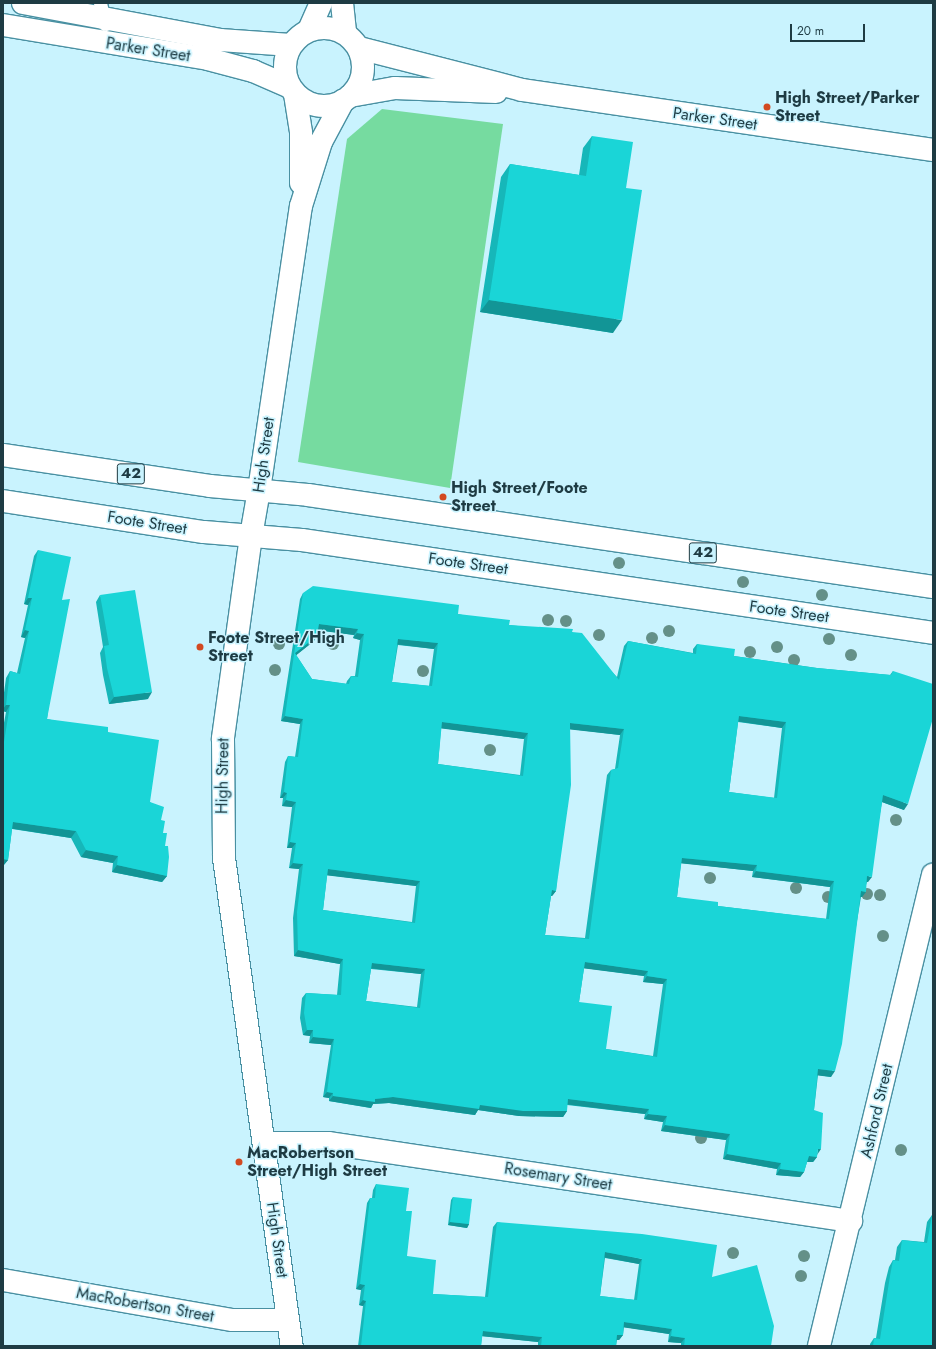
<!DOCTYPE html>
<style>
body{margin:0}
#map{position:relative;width:936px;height:1349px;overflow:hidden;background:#c9f3fe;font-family:Jost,sans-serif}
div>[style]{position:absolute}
.green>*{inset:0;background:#76dba0}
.roads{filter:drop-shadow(1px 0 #4990a2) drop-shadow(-1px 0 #4990a2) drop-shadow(0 1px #4990a2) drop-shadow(0 -1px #4990a2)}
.service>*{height:13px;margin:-6.5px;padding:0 6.5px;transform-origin:6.5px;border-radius:6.5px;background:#fff}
.minor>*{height:22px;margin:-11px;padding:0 11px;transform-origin:11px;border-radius:11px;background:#fff}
.secondary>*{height:22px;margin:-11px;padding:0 11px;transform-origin:11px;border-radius:11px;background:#fff}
.secondary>.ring{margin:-11px;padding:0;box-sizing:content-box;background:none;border:22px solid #fff;border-radius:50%}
.primary>*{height:22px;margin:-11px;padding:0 11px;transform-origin:11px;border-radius:11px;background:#fff}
.trees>*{width:12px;height:12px;margin:-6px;border-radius:50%;background:#649088}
.wall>*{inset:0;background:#16b7b9}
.shaded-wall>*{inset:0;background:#129596}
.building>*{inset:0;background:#1ad5d7}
.dots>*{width:11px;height:11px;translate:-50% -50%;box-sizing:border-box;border:2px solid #c9f3fe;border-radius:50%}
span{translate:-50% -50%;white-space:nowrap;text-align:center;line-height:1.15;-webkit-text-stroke:3px #c9f3fe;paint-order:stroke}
.shield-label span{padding:1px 3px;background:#c9f3fe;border:1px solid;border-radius:3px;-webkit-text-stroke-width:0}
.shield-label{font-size:15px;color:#1e3b43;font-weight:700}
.street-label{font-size:16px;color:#1e3b43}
.poi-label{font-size:16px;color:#1e3b43;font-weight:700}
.left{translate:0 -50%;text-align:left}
.frame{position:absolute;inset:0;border:4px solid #1e3b43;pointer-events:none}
.scale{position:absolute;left:790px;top:24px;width:75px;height:18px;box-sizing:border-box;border:2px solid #1e3b43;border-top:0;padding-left:5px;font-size:12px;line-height:14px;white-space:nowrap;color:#1e3b43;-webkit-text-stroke:3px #c9f3fe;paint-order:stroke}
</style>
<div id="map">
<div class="green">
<div style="clip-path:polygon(382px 109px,503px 124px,450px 488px,298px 462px,347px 139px)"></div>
</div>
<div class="roads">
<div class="service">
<div style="left:100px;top:3px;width:22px;rotate:77deg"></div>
</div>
<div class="minor">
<div style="left:342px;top:3px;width:30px;rotate:84deg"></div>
<div style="left:309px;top:30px;width:30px;rotate:-66deg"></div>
<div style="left:264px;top:1143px;width:64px"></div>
<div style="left:328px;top:1143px;width:529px;rotate:8.48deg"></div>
<div style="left:3px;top:1280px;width:233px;rotate:9.9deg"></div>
<div style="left:233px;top:1320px;width:55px"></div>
<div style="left:819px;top:1346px;width:485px;rotate:-76.4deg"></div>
</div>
<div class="secondary">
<div style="left:23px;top:3px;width:200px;rotate:10.6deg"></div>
<div style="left:220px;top:40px;width:71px;rotate:4deg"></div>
<div style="left:3px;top:25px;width:208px;rotate:9.4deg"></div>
<div style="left:208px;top:59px;width:47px;rotate:14.9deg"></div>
<div style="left:253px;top:71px;width:40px;rotate:23.4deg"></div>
<div class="ring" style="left:285px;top:28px;width:56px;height:56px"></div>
<div style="left:359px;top:48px;width:168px;rotate:14.4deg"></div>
<div style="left:522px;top:90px;width:415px;rotate:8.3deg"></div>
<div style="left:295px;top:94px;width:39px;rotate:81deg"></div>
<div style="left:301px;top:133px;width:50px;rotate:90deg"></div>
<div style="left:350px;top:96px;width:46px;rotate:-10.1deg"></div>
<div style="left:395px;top:88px;width:101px;rotate:2.3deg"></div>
<div style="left:259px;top:490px;width:287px;rotate:-81.6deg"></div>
<div style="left:301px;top:206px;width:67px;rotate:-72.6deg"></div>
<div style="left:321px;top:142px;width:47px;rotate:-61.8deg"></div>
<div style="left:251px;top:536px;width:205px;rotate:97.9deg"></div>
<div style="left:223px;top:739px;width:119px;rotate:89.5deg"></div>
<div style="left:224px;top:858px;width:493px;rotate:82.1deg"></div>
</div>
<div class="primary">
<div style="left:3px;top:455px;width:209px;rotate:8.5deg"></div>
<div style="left:210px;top:486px;width:98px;rotate:5.2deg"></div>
<div style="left:308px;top:495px;width:632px;rotate:8.37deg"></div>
<div style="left:3px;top:501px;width:203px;rotate:8.8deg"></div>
<div style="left:204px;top:532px;width:98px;rotate:4.7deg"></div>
<div style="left:302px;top:540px;width:638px;rotate:8.38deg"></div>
<div style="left:251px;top:536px;width:47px;rotate:-80.1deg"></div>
</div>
</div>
<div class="trees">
<div style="left:619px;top:563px"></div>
<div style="left:743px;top:582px"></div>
<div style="left:822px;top:595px"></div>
<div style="left:548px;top:620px"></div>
<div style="left:566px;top:621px"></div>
<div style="left:669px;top:631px"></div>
<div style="left:599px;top:635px"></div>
<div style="left:652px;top:638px"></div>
<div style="left:829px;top:639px"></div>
<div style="left:279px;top:644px"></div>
<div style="left:333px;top:644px"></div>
<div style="left:777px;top:647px"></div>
<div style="left:750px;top:652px"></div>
<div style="left:851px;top:655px"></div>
<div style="left:794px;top:660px"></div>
<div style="left:275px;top:670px"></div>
<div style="left:423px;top:671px"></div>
<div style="left:490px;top:750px"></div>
<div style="left:896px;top:820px"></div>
<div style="left:710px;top:878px"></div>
<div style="left:796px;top:888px"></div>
<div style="left:867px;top:894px"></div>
<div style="left:880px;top:895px"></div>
<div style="left:828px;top:897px"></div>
<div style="left:883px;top:936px"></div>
<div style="left:701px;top:1138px"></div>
<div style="left:901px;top:1150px"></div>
<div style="left:733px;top:1253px"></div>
<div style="left:804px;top:1256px"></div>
<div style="left:801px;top:1276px"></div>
</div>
<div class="wall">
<div style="clip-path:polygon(592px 136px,626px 188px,613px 333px,480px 312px,501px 177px,510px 164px,579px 175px,583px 148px)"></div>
<div style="clip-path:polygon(38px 550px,62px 600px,47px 719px,108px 732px,161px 820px,165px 846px,167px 876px,162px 882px,112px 872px,113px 863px,81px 857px,71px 838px,12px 829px,8px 860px,3px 866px,3px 728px,6px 712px,3px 711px,3px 700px,6px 678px,10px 671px,17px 673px,25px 638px,21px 637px,28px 605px,24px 604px,34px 556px)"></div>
<div style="clip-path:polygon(evenodd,303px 593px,458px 614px,509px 625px,572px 632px,617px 677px,624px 646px,628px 641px,693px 653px,693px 649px,697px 644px,734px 656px,817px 668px,890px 675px,893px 671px,904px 810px,882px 802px,868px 882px,867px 882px,862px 897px,861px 897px,831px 1077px,818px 1075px,814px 1110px,817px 1157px,813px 1162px,807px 1162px,804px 1172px,800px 1177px,776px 1175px,777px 1169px,723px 1159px,726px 1140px,661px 1131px,663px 1122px,644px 1119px,645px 1114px,567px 1105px,567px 1111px,563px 1117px,519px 1116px,478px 1110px,475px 1115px,389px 1103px,373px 1104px,371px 1108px,329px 1101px,329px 1098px,323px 1097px,331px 1045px,309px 1043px,310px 1036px,303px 1035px,300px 1018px,302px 998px,306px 993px,337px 995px,340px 964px,294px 956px,293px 918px,299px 869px,289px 868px,292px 848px,287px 848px,292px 807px,282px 806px,283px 798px,280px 798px,285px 762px,288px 756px,295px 757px,300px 724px,281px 721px,300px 599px,303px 593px,318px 630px,354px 635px,353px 638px,360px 640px,355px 676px,351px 676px,347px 681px,346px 684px,312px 679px,296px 655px,314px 641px,318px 630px,303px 593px,398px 645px,434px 649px,429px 686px,392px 682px,398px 645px,303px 593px,738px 722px,782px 728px,774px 798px,729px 792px,738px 722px,303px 593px,441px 728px,524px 739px,520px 775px,438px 764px,441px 728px,303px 593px,570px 729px,620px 735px,615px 769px,611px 770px,607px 775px,585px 938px,545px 935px,551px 896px,552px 896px,556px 891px,570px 729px,303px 593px,681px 863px,753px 871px,752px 877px,830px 887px,826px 919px,718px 906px,677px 897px,681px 863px,303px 593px,327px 875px,416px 886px,412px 922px,323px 910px,327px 875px,303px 593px,584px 968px,644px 976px,643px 982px,663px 984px,653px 1056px,606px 1049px,579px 1002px,584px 968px,303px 593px,371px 969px,421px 974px,417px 1007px,366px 1001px,371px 969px)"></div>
<div style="clip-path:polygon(100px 595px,148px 699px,109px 704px,103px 675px,100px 653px,103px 647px,96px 602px)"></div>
<div style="clip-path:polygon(evenodd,376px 1184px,406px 1211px,407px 1256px,433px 1294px,485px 1297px,493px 1227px,497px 1222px,712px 1277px,771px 1346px,681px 1346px,681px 1343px,668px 1342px,669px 1334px,624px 1327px,623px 1335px,619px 1340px,617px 1340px,616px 1346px,538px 1346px,538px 1342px,482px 1336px,481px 1346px,358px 1346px,363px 1306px,359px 1305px,361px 1290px,356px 1289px,367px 1203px,370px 1198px,372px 1198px,373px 1190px,376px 1184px,605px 1258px,639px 1264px,634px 1300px,600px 1296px,605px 1258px)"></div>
<div style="clip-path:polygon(453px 1197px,469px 1224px,467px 1228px,448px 1225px,451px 1200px)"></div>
<div style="clip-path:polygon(932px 1215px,933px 1346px,870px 1346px,870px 1344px,874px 1338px,876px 1338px,885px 1283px,889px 1267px,893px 1260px,895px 1260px,897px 1247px,902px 1240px,924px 1242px,927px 1222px)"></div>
</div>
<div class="shaded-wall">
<div style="clip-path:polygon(489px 300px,622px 320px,613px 333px,480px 312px)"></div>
<div style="clip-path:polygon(28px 598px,32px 598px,28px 605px,24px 604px)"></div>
<div style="clip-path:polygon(319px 624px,358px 629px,354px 635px,315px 630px)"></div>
<div style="clip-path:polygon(25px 630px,29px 631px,25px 638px,21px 637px)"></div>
<div style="clip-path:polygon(357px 633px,364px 634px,360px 640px,353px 638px)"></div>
<div style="clip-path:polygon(317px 636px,314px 641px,294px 657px,295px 653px)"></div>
<div style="clip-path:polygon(398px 639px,438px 643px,434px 649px,394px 644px)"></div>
<div style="clip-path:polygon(152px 692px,148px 699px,109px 704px,114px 697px)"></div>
<div style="clip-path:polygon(6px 705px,10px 705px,6px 712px,3px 711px,3px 709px)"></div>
<div style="clip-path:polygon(285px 716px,303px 719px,300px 724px,281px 721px)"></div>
<div style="clip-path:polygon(739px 716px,786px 722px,782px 728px,735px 721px)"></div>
<div style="clip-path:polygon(442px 722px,528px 733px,524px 739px,438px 728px)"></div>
<div style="clip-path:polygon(570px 723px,624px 729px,620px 735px,566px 729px)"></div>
<div style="clip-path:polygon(284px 792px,287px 793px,283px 798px,280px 798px)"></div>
<div style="clip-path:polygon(883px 795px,908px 804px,904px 810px,879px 801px)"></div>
<div style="clip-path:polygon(286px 800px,296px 802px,292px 807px,282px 806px)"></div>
<div style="clip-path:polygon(13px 822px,76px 831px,71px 838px,8px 828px)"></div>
<div style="clip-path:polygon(290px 842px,296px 843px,292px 848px,287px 848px)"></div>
<div style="clip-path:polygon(86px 850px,118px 856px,113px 863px,81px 857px)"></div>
<div style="clip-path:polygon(682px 858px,757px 865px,753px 871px,678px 863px)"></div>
<div style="clip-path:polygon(3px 859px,8px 860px,3px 866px)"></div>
<div style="clip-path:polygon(293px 863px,303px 864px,299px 869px,289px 868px)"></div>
<div style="clip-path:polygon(117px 865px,167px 876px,162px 882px,112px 872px)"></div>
<div style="clip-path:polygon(328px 869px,420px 881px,416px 886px,324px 875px)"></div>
<div style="clip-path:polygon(756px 871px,834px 881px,830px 887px,752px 877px)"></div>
<div style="clip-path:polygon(867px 876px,872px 877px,868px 882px,863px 882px)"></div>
<div style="clip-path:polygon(552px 890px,556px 891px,552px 896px,548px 896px)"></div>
<div style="clip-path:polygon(861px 891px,866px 892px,862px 897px,858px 897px)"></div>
<div style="clip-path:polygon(298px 950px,343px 959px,340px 964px,294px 956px)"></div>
<div style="clip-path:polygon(585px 962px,648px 971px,644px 976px,581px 968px)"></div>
<div style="clip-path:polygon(372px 963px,425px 969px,421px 974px,368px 968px)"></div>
<div style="clip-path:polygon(647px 976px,667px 979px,663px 984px,643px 982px)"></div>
<div style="clip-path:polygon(307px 1030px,313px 1030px,310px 1036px,303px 1035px)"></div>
<div style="clip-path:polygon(313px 1037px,334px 1039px,331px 1045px,309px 1043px)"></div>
<div style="clip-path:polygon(818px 1069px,835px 1071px,831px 1077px,814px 1075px)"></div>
<div style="clip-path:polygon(327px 1092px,333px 1093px,329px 1098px,323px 1097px)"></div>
<div style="clip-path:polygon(333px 1096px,375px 1099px,393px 1097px,567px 1111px,563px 1117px,519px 1116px,478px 1110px,475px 1115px,389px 1103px,373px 1104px,371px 1108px,329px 1101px)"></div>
<div style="clip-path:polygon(568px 1099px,649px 1109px,645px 1114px,564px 1104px)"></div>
<div style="clip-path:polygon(648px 1114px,667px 1116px,663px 1122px,644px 1119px)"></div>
<div style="clip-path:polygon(665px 1125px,730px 1134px,726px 1140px,661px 1131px)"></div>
<div style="clip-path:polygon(818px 1149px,821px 1149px,817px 1155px)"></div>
<div style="clip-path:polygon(727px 1154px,781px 1163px,777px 1169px,723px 1159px)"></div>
<div style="clip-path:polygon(809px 1156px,817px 1157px,813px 1162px,805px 1162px)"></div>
<div style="clip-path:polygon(780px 1169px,804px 1172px,800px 1177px,776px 1175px)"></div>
<div style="clip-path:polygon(450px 1222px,469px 1224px,467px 1228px,448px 1225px)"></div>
<div style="clip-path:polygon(605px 1252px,642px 1259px,639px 1264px,602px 1257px)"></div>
<div style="clip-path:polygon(360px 1284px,365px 1285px,361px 1290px,356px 1289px)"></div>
<div style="clip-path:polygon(363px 1300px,366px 1301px,363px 1306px,359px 1305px)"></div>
<div style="clip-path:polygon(624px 1322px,672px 1329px,669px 1334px,621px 1327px)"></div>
<div style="clip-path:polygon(483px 1331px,542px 1337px,538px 1342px,480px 1336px)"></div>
<div style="clip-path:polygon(617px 1335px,623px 1335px,619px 1340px,613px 1340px)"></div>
<div style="clip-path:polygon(671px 1336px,685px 1338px,681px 1343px,668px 1342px)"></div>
</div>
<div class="building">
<div style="clip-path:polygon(592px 136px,633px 142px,626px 188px,642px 190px,622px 320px,489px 300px,510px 164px,586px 176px)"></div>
<div style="clip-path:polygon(38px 550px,71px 557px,62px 600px,70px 599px,47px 719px,108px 727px,108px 732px,159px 740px,150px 802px,164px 807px,161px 820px,165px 821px,163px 833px,167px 833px,165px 846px,168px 846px,169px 857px,167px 876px,117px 865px,118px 856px,86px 850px,76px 831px,13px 822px,8px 860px,3px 859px,3px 748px,10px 705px,6px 705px,10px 671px,20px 674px,29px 631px,25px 630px,32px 598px,28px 598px)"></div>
<div style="clip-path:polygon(evenodd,313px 586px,459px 605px,458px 614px,510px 620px,509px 625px,573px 629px,572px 632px,582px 633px,619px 680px,628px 641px,696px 654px,697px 644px,735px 649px,734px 656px,817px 668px,891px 675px,893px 671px,933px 684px,933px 718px,908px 804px,883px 795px,872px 877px,867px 876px,866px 892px,861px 891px,842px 1044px,835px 1071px,818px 1069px,814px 1110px,823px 1113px,821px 1149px,818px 1149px,817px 1157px,809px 1156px,804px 1172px,780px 1169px,781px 1163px,727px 1154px,730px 1134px,665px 1125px,667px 1116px,648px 1114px,649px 1109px,568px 1099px,567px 1111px,523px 1111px,480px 1105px,479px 1109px,393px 1097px,375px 1099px,375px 1102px,333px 1096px,333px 1093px,327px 1092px,334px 1039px,313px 1037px,313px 1030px,307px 1030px,304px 1013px,306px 993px,341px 995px,343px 959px,298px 950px,297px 912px,303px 864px,293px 863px,296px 843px,290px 842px,296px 802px,286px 800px,287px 793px,284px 792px,288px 756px,298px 757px,303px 719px,285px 716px,303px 593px,313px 586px,319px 624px,358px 629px,357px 633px,364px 634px,358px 677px,351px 676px,349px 684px,312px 679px,295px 653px,317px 636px,319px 624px,313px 586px,398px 639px,438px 643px,432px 686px,392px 682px,398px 639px,313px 586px,739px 716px,786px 722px,777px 798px,729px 792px,739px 716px,313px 586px,442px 722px,528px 733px,523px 776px,438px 764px,442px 722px,313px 586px,570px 723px,624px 729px,618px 768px,611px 770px,589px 939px,545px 935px,552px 890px,556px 891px,571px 785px,570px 723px,313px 586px,682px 858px,757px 865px,756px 871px,834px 881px,829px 919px,718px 906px,718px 902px,677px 897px,682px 858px,313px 586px,328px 869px,420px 881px,415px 923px,323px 910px,328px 869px,313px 586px,585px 962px,648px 971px,647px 976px,667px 979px,657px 1057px,606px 1049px,612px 1006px,579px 1002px,585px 962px,313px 586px,372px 963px,425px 969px,420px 1008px,366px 1001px,372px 963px)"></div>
<div style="clip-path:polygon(135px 590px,152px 692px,114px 697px,107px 668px,104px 646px,109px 645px,100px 595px)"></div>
<div style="clip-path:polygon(evenodd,376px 1184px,409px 1188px,406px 1211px,412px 1211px,407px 1256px,436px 1260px,433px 1294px,488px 1297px,497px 1222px,642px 1234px,717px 1245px,712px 1277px,757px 1265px,774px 1326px,771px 1346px,684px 1346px,685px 1338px,671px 1336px,672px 1329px,624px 1322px,623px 1335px,617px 1335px,616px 1346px,541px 1346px,542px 1337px,483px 1331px,481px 1346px,361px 1346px,366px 1301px,363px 1300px,365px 1285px,360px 1284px,370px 1198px,375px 1198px,376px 1184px,605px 1252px,642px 1259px,637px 1300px,600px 1296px,605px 1252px)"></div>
<div style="clip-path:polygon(453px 1197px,472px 1199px,469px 1224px,450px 1222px)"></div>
<div style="clip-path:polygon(932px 1215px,933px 1216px,933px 1346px,873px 1346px,874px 1338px,880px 1339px,890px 1276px,893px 1260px,899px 1261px,902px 1240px,927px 1243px)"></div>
</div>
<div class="dots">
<div style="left:767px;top:107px;background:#d24921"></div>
<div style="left:443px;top:497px;background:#d24921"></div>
<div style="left:200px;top:647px;background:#d24921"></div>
<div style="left:239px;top:1162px;background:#d24921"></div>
</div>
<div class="shield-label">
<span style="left:131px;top:474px">42</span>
<span style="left:703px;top:553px">42</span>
</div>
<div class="street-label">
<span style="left:148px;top:50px;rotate:9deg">Parker Street</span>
<span style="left:715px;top:119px;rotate:8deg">Parker Street</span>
<span style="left:264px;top:455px;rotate:-82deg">High Street</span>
<span style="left:147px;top:523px;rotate:9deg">Foote Street</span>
<span style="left:468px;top:564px;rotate:8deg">Foote Street</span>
<span style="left:789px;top:612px;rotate:8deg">Foote Street</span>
<span style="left:223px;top:776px;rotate:-89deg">High Street</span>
<span style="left:877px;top:1111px;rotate:-77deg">Ashford Street</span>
<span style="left:558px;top:1177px;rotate:9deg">Rosemary Street</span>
<span style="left:277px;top:1240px;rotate:82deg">High Street</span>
<span style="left:145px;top:1305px;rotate:10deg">MacRobertson Street</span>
</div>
<div class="poi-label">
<span class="left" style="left:775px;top:107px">High Street/Parker<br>Street</span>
<span class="left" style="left:451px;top:497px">High Street/Foote<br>Street</span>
<span class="left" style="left:208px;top:647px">Foote Street/High<br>Street</span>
<span class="left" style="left:247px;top:1162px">MacRobertson<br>Street/High Street</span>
</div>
<div class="frame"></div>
<div class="scale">20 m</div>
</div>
